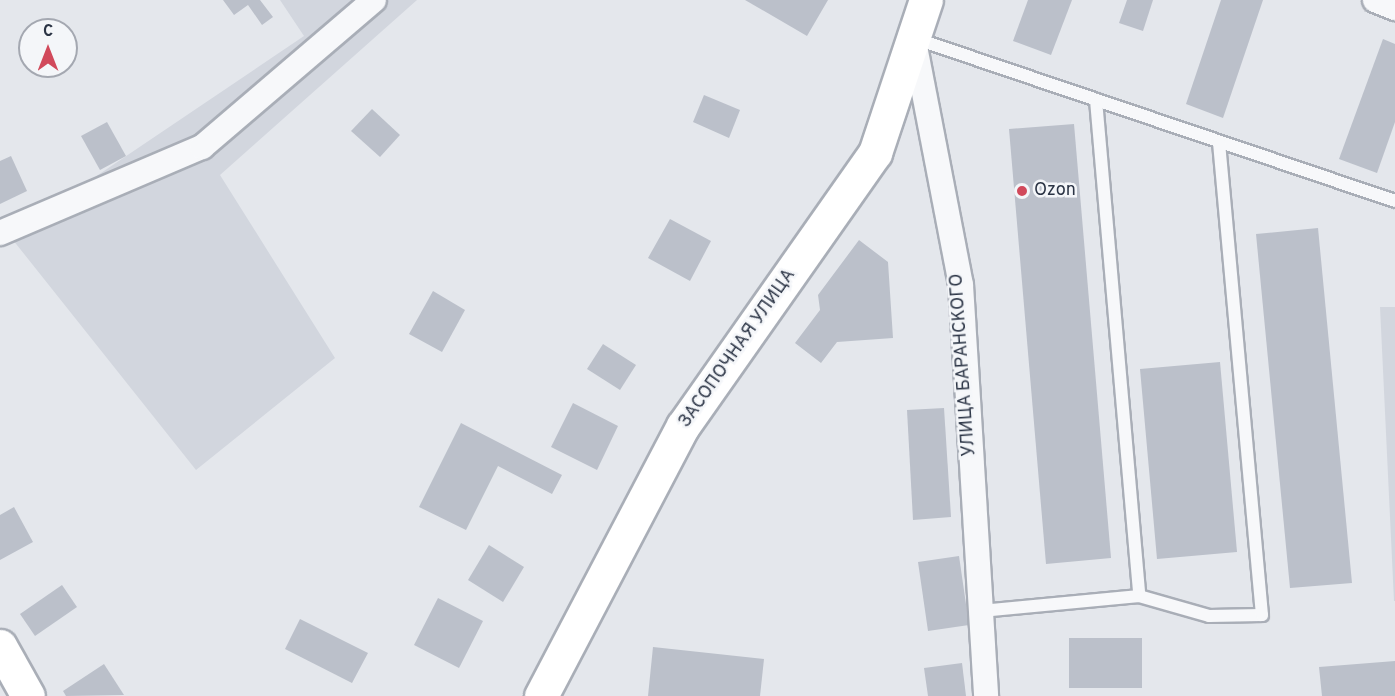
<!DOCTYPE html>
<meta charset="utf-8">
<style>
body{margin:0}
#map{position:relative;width:1395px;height:696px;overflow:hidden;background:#e4e7ec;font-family:Overpass,sans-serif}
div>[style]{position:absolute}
.built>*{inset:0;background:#d2d6de}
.building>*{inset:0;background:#bbc0ca}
.roads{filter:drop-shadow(2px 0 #a9aeb7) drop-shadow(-2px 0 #a9aeb7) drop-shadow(0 2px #a9aeb7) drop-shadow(0 -2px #a9aeb7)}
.lane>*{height:12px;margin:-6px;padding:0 6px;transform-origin:6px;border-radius:6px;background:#f7f8fa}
.street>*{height:24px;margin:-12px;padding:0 12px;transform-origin:12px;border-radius:12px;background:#f7f8fa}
.secondary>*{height:33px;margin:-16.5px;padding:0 16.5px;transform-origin:16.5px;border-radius:16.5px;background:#fff}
.dots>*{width:16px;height:16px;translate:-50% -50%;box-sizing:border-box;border:3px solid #f4f6f9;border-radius:50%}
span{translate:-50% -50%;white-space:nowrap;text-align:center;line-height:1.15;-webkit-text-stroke:5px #f4f6f9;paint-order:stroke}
.poi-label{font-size:18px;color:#2b3445}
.left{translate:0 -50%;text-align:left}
.street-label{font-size:18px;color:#2b3445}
.north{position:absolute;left:18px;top:18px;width:60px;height:60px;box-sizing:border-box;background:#f4f6f9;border:2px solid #a4a8b1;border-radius:50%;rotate:0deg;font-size:16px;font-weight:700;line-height:24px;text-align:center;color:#2b3445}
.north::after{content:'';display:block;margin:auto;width:21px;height:27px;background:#d1495b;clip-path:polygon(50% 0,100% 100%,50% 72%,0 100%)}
</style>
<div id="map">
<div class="built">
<div style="clip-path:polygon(280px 0,417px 0,220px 175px,335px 358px,196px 470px,9px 235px,304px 36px)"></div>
<div style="clip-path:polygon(1380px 307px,1395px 307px,1395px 601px,1394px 601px)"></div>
</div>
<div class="building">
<div style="clip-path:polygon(223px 0,260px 0,273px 17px,262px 25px,248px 5px,234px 15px)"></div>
<div style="clip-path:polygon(745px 0,828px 0,807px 36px)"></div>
<div style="clip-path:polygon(1028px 0,1072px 0,1051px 55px,1013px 41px)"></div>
<div style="clip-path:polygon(1127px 0,1153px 0,1143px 31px,1119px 23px)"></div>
<div style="clip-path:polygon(1221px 0,1263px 0,1223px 118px,1186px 104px)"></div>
<div style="clip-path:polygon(1383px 39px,1395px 44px,1395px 122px,1377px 173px,1339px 159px)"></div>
<div style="clip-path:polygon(704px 95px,740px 110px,729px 138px,693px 122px)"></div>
<div style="clip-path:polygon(372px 109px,400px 135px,380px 157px,351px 131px)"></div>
<div style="clip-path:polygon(107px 122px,126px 156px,100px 170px,81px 136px)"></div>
<div style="clip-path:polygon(1074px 124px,1111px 558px,1046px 564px,1009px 129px)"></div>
<div style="clip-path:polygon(11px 156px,27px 191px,0 204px,0 161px)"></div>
<div style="clip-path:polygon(670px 219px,711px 241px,690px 281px,648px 258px)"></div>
<div style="clip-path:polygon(1318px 228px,1352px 583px,1290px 588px,1256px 234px)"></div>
<div style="clip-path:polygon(859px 240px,888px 262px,893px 338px,837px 342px,821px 363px,795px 343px,820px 310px,818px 295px)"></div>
<div style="clip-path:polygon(433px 291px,465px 310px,442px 352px,409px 334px)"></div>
<div style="clip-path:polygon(603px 344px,636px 365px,620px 390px,587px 369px)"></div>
<div style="clip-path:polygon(1220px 362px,1237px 552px,1157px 559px,1140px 369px)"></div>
<div style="clip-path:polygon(573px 403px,618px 426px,597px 470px,551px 447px)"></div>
<div style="clip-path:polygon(944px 408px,951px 517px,913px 520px,907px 410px)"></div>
<div style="clip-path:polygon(461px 423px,562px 475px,552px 494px,498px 466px,466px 530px,419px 507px)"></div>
<div style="clip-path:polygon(14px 507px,33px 542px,0 560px,0 515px)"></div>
<div style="clip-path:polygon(489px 545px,524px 567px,503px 602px,468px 580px)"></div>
<div style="clip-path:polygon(959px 556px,969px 625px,928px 631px,918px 562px)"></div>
<div style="clip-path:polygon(62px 585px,77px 607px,35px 636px,20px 614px)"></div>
<div style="clip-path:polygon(438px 598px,483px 621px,459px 668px,414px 645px)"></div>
<div style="clip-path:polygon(300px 619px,368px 653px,352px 683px,285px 649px)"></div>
<div style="clip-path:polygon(1069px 638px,1142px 638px,1142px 688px,1069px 688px)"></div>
<div style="clip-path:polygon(653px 647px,764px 659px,760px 696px,648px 696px)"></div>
<div style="clip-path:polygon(1395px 661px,1395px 696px,1322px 696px,1319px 667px)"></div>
<div style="clip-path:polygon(962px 663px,966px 696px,928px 696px,924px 668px)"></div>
<div style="clip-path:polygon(104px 664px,124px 695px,66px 696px,63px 691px)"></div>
</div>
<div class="roads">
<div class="lane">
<div style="left:914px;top:38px;width:508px;rotate:18.72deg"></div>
<div style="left:1096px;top:100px;width:498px;rotate:85deg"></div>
<div style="left:981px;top:611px;width:159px;rotate:-5.4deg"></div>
<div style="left:1139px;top:596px;width:73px;rotate:15.9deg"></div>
<div style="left:1209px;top:616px;width:53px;rotate:-1.1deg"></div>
<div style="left:1262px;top:615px;width:475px;rotate:-95.2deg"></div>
</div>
<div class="street">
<div style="left:1375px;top:0;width:22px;rotate:22deg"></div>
<div style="left:914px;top:41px;width:248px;rotate:79.1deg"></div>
<div style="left:961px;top:285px;width:412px;rotate:86.5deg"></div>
<div style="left:0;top:233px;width:220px;rotate:-23.1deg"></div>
<div style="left:202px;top:147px;width:226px;rotate:-40.5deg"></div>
</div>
<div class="secondary">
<div style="left:0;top:646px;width:57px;rotate:60.8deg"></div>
<div style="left:541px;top:696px;width:305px;rotate:-62.3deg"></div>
<div style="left:683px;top:426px;width:334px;rotate:-54.9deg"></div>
<div style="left:875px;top:153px;width:161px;rotate:-71.6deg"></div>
</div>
</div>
<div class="dots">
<div style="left:1022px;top:191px;background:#d1495b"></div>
</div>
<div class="poi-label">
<span class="left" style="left:1034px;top:191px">Ozon</span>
</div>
<div class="street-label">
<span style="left:738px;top:349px;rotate:-55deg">ЗАСОПОЧНАЯ УЛИЦА</span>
<span style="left:964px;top:365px;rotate:-94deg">УЛИЦА БАРАНСКОГО</span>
</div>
<div class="north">С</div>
</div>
